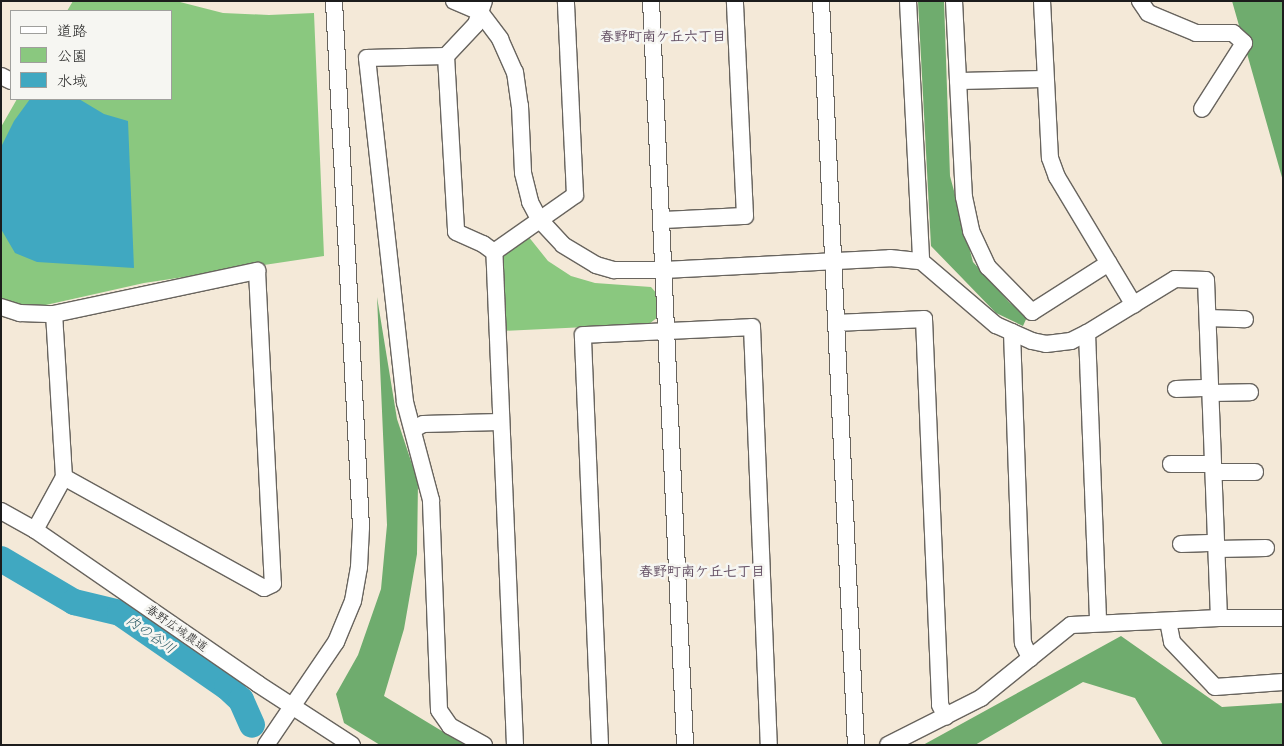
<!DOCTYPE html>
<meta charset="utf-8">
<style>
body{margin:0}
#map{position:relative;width:1284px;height:746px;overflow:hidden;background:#f4e9d8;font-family:Delius,"Klee One",sans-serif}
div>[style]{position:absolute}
.green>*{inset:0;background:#8ac87f}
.forest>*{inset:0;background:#6fac6e}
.water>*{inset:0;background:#40a8c1}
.river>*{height:26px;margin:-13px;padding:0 13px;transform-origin:13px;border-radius:13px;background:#40a8c1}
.roads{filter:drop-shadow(1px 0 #68645e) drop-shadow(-1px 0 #68645e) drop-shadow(0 1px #68645e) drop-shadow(0 -1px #68645e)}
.minor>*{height:16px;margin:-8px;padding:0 8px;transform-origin:8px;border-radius:8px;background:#fff}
span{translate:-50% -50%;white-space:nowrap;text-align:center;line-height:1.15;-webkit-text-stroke:5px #f6f6f2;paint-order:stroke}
.street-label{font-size:12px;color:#1c1c1c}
.neighbourhood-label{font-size:14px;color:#604b60;font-weight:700}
.water-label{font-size:14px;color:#2c5b66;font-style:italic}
.frame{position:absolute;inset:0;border:2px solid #1c1c1c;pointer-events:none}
.legend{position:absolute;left:10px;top:10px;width:162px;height:90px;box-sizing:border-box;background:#f6f6f2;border:1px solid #9f9f9c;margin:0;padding:6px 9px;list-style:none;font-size:15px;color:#1c1c1c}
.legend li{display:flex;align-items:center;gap:10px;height:25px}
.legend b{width:25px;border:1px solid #9f9f9c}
</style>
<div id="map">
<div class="green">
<div style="clip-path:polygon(73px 1px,176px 1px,223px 13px,269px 15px,314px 13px,324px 256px,144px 283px,28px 309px,1px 301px,1px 127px,17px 99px,171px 99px,171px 11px,67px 11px)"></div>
<div style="clip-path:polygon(528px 236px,548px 261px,571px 276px,595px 283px,651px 287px,658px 295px,658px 317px,649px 324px,502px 331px,501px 256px)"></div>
</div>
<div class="forest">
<div style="clip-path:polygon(918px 1px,944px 1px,950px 176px,973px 262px,1009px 302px,1027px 317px,1023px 326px,996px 313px,931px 246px)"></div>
<div style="clip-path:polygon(1232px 1px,1283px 1px,1283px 181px,1244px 43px)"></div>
<div style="clip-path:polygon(377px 297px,397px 419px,418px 482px,417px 554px,404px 629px,384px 696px,465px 745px,380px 745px,344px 723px,336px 694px,358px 655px,381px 589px,387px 525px)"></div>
<div style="clip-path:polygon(1121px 636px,1222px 707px,1283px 703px,1283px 745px,1163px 745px,1135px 698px,1083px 682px,975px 745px,923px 745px)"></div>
</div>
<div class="water">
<div style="clip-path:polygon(30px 99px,79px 99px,104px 114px,128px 121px,134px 268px,37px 262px,15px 253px,1px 229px,1px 147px,14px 121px)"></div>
</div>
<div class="river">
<div style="left:1px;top:559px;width:85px;rotate:30.5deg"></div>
<div style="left:74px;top:602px;width:47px;rotate:13.4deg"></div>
<div style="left:120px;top:613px;width:130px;rotate:34.7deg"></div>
<div style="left:227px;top:687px;width:19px;rotate:43deg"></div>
<div style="left:241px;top:700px;width:27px;rotate:66deg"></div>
</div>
<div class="roads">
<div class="minor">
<div style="left:454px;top:1px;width:28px;rotate:23deg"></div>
<div style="left:480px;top:12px;width:34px;rotate:53deg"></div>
<div style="left:500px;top:39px;width:36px;rotate:66deg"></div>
<div style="left:515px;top:72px;width:34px;rotate:82deg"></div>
<div style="left:520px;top:106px;width:67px;rotate:87.4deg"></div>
<div style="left:523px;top:173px;width:30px;rotate:76deg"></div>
<div style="left:530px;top:202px;width:19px;rotate:62deg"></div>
<div style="left:539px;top:219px;width:35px;rotate:47deg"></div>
<div style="left:563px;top:245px;width:39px;rotate:31deg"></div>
<div style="left:596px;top:265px;width:19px;rotate:16deg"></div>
<div style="left:614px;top:270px;width:50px"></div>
<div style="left:664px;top:270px;width:226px;rotate:-3deg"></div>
<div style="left:890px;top:258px;width:31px;rotate:6deg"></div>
<div style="left:921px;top:261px;width:99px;rotate:40.5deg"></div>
<div style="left:996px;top:325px;width:39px;rotate:24deg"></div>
<div style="left:1032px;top:341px;width:14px;rotate:12deg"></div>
<div style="left:1046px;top:344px;width:25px;rotate:-7deg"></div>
<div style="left:1071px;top:341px;width:18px;rotate:-27deg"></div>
<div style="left:1087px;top:333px;width:103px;rotate:-31.5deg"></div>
<div style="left:1175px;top:279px;width:31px;rotate:2deg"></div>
<div style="left:1206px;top:280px;width:338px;rotate:87.8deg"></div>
<div style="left:1219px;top:618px;width:148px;rotate:177.3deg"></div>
<div style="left:1071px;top:625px;width:116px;rotate:141deg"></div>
<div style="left:981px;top:698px;width:104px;rotate:153.2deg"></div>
<div style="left:651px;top:1px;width:745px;rotate:87.38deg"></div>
<div style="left:821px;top:1px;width:745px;rotate:87.31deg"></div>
<div style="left:908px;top:1px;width:260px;rotate:87.1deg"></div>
<div style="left:954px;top:1px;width:196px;rotate:87.1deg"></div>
<div style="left:964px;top:197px;width:35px;rotate:78deg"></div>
<div style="left:971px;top:231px;width:40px;rotate:65deg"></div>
<div style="left:988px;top:267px;width:63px;rotate:45.6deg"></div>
<div style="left:1032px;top:312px;width:91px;rotate:-32.5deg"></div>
<div style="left:1042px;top:1px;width:157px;rotate:87.1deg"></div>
<div style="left:1050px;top:158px;width:20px;rotate:70deg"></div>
<div style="left:1057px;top:177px;width:149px;rotate:59deg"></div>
<div style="left:1140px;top:1px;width:14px;rotate:56deg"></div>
<div style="left:1148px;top:13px;width:52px;rotate:22.6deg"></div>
<div style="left:1196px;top:33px;width:37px"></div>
<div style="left:1233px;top:33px;width:15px;rotate:42deg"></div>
<div style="left:1244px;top:43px;width:78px;rotate:122.5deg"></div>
<div style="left:446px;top:56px;width:176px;rotate:86.7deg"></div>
<div style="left:456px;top:232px;width:30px;rotate:24deg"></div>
<div style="left:483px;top:244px;width:14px;rotate:36deg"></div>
<div style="left:1px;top:76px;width:11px;rotate:27deg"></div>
<div style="left:958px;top:81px;width:87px;rotate:-1.3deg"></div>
<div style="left:662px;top:220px;width:83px;rotate:-2.8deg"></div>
<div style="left:745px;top:216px;width:215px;rotate:-92.7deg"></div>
<div style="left:1px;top:307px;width:20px;rotate:18deg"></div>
<div style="left:20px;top:313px;width:34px;rotate:2deg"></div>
<div style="left:54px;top:314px;width:208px;rotate:-12deg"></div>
<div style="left:257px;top:271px;width:313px;rotate:87.1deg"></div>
<div style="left:273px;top:584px;width:10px;rotate:156deg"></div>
<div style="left:264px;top:588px;width:229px;rotate:-151deg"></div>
<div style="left:1208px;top:318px;width:37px;rotate:2deg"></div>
<div style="left:837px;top:323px;width:87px;rotate:-2.6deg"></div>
<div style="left:924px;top:319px;width:386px;rotate:87.6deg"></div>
<div style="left:940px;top:705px;width:13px;rotate:63deg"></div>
<div style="left:1012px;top:332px;width:311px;rotate:88deg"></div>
<div style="left:1023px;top:643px;width:17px;rotate:65deg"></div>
<div style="left:1087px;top:333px;width:290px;rotate:87.8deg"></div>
<div style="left:1176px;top:389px;width:34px;rotate:-2deg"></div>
<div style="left:1211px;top:393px;width:39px;rotate:-1deg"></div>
<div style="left:414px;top:429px;width:10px;rotate:-29deg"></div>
<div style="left:423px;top:424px;width:77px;rotate:-1.5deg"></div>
<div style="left:1171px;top:464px;width:42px"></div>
<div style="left:1214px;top:472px;width:41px"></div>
<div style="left:1px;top:511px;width:39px;rotate:29deg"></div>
<div style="left:35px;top:530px;width:271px;rotate:34.6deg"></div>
<div style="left:258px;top:684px;width:112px;rotate:33deg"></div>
<div style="left:35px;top:530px;width:60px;rotate:-61.3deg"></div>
<div style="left:64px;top:477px;width:163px;rotate:-93.5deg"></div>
<div style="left:1181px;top:544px;width:35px;rotate:-2deg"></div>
<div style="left:1217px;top:549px;width:49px;rotate:-1.2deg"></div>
<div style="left:1219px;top:618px;width:64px"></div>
<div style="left:1168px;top:621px;width:21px;rotate:79deg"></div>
<div style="left:1172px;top:642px;width:62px;rotate:46.3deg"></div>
<div style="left:1215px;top:687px;width:68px;rotate:-4.2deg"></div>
<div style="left:266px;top:745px;width:125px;rotate:-55.8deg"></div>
<div style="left:336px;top:642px;width:44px;rotate:-67.5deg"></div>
<div style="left:353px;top:601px;width:35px;rotate:-80deg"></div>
<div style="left:359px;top:567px;width:40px;rotate:-87.1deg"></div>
<div style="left:361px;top:527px;width:527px;rotate:-92.94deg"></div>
<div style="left:484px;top:745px;width:39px;rotate:-151deg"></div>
<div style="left:450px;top:726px;width:19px;rotate:-125deg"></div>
<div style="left:439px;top:710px;width:210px;rotate:-92.2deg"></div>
<div style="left:431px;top:500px;width:101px;rotate:-104.9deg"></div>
<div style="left:405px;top:402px;width:346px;rotate:-96.3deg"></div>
<div style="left:367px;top:58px;width:79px;rotate:-1.5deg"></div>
<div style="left:446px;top:56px;width:44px;rotate:-46.8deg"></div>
<div style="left:476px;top:24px;width:24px;rotate:-71deg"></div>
<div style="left:515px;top:745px;width:493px;rotate:-92.4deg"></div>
<div style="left:494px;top:252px;width:99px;rotate:-35.1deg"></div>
<div style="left:575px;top:195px;width:194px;rotate:-92.7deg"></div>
<div style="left:600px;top:745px;width:410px;rotate:-92.4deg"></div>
<div style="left:583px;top:335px;width:169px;rotate:-2.7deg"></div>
<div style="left:752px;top:327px;width:418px;rotate:87.7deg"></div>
</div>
</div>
<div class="street-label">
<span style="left:177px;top:628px;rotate:35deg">春野広域農道</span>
</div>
<div class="neighbourhood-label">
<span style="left:663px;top:36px">春野町南ケ丘六丁目</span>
<span style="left:702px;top:571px">春野町南ケ丘七丁目</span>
</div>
<div class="water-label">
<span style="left:151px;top:634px;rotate:35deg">内の谷川</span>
</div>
<div class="frame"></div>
<ul class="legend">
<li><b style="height:6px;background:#fff"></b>道路</li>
<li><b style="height:14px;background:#8ac87f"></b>公園</li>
<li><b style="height:14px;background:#40a8c1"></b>水域</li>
</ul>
</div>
